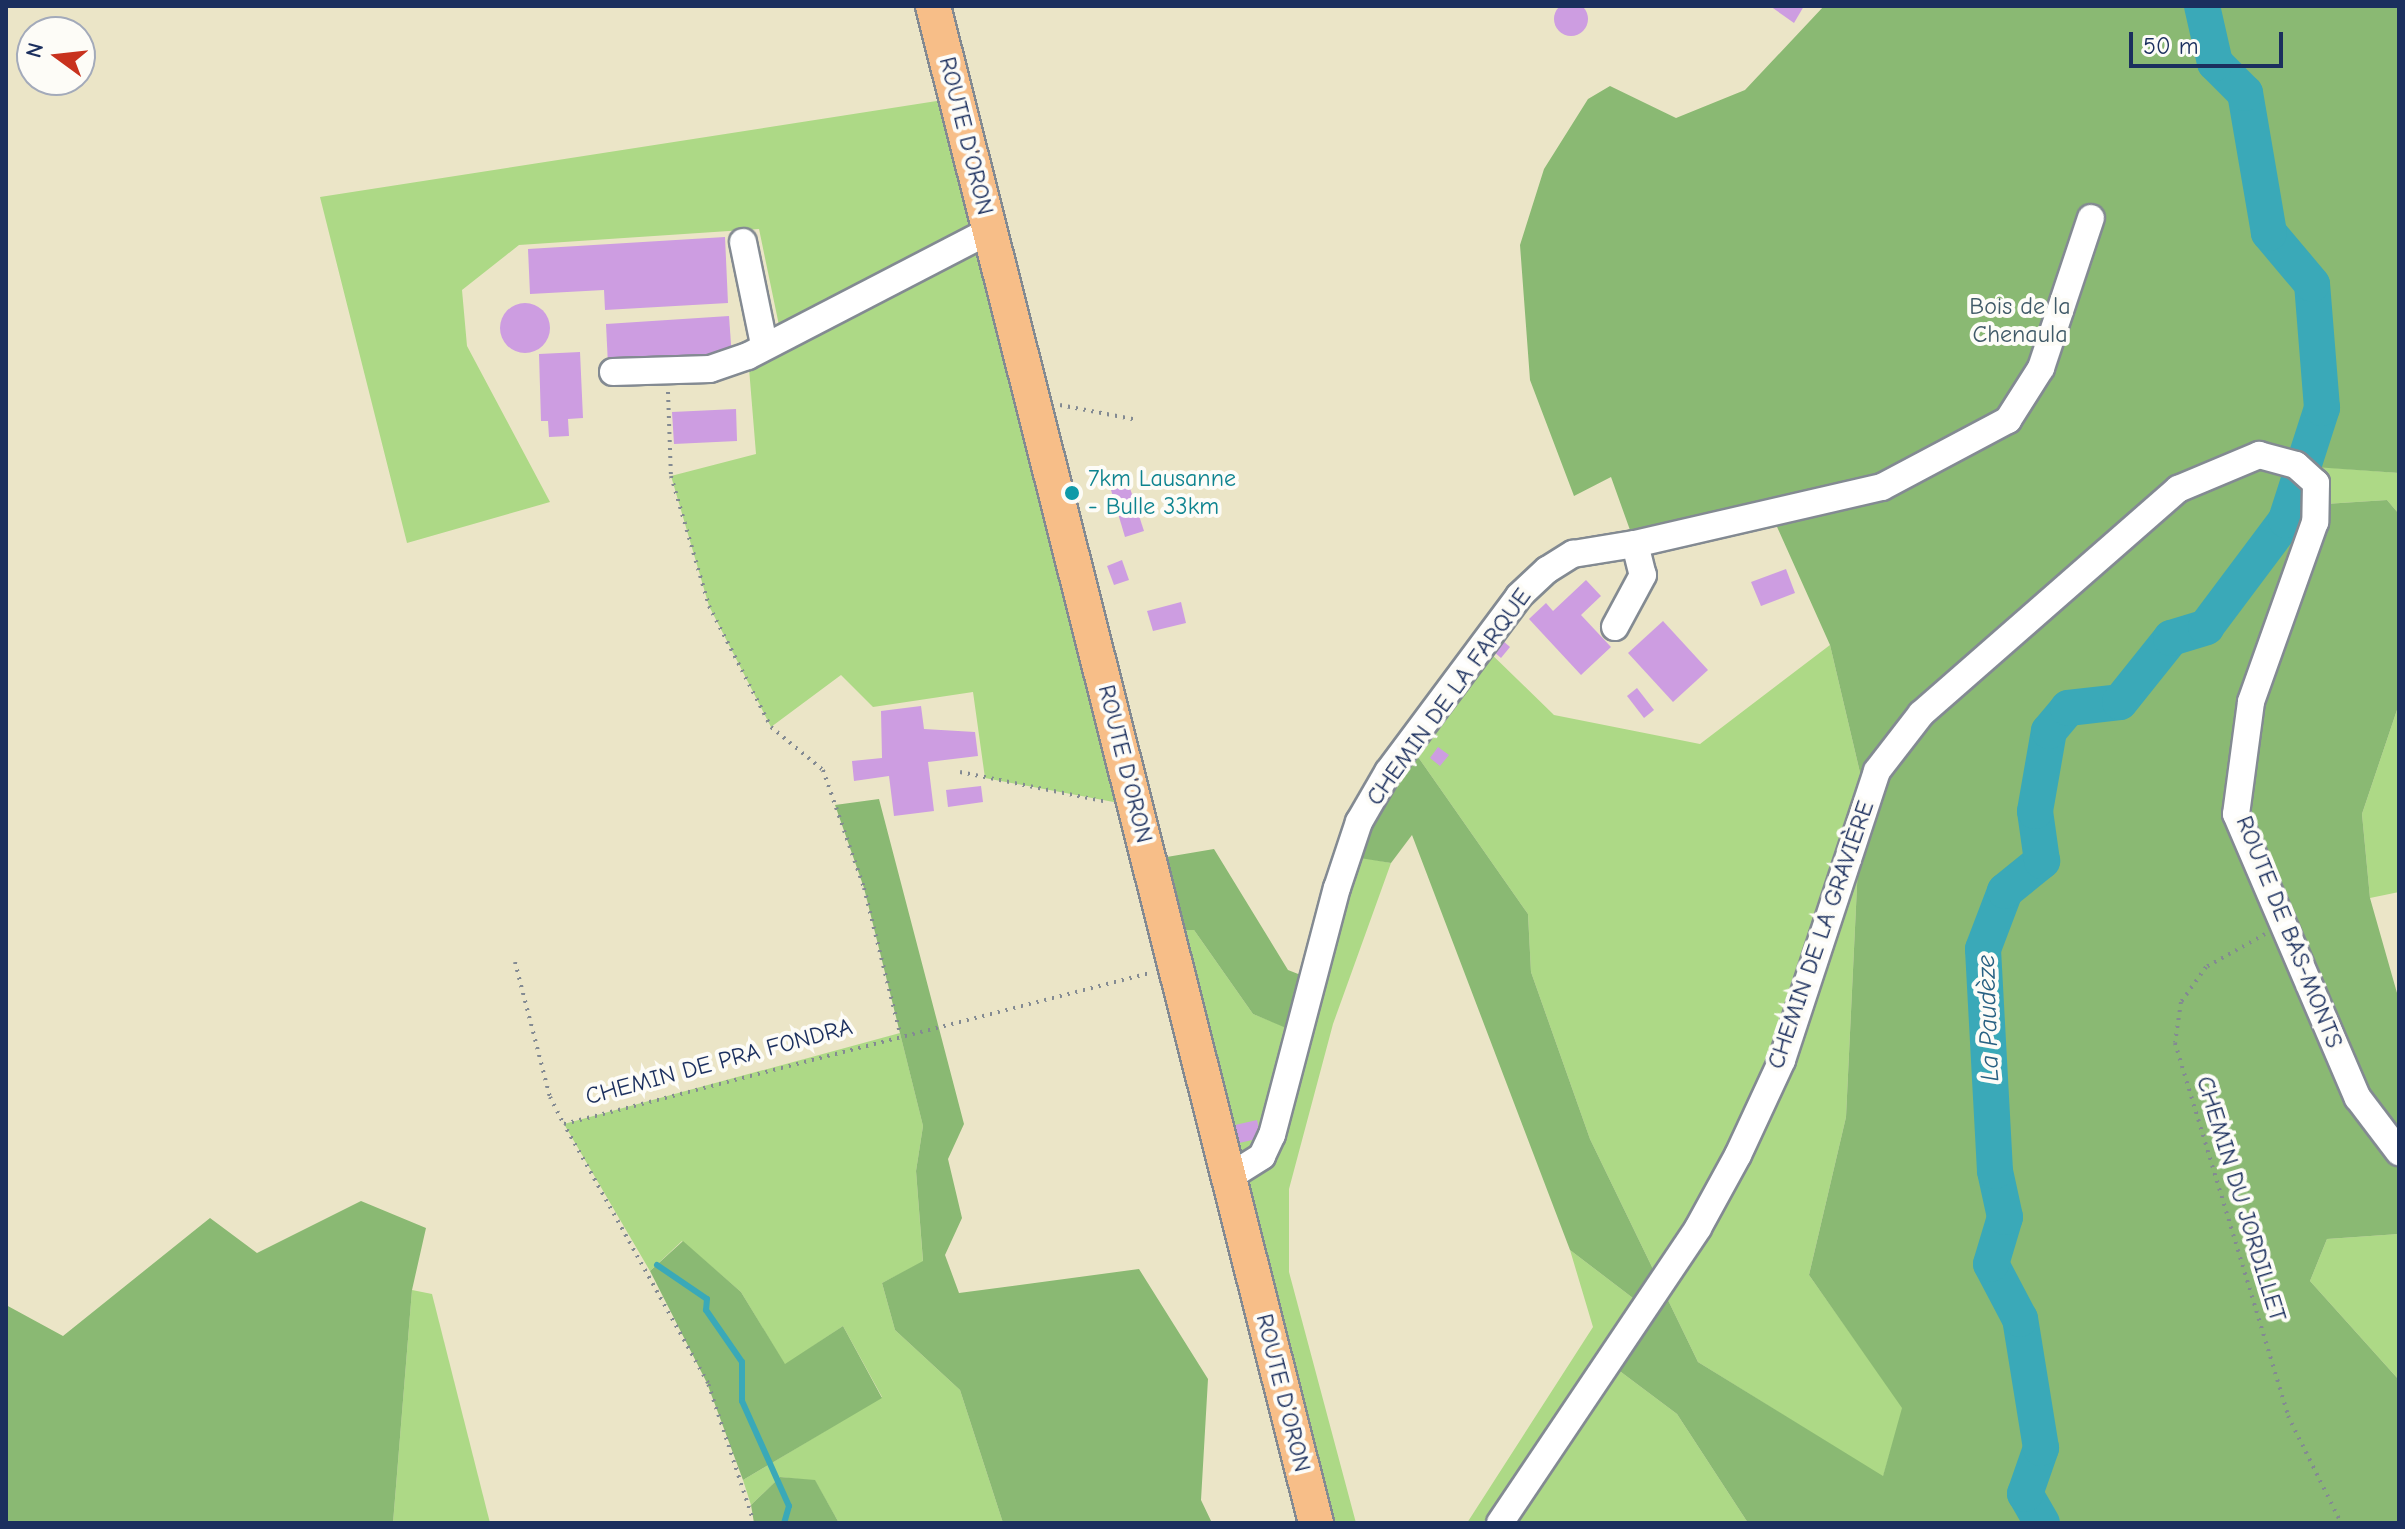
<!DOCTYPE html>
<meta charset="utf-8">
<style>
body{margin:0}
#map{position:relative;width:2405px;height:1529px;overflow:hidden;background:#ebe5c7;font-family:"Comic Neue",sans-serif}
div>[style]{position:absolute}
.green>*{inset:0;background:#add986}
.forest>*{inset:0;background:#8ab973}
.stream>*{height:6px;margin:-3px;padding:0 3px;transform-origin:3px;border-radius:3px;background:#3aa9b8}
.river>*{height:36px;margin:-18px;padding:0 18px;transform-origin:18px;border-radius:18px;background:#3aa9b8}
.building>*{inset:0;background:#cd9de1}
.round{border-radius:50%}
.path>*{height:4px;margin-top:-2px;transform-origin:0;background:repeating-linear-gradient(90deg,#838a92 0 2px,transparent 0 8px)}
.roads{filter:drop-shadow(2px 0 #838a92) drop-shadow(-2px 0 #838a92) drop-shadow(0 2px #838a92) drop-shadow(0 -2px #838a92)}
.minor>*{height:26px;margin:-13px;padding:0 13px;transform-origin:13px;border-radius:13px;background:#fff}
.major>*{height:34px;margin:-17px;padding:0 17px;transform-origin:17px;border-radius:17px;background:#f7be88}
.dots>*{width:22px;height:22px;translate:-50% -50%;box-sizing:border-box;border:4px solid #fdfcf7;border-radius:50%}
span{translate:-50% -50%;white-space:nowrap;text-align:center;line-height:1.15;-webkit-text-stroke:8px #fdfcf7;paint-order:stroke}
.street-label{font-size:24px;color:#1b2f5e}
.park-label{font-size:24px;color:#405a68}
.culture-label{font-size:24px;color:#0d838f}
.left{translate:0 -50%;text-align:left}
.water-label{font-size:26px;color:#276082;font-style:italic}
.frame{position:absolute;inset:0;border:8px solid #1b2f5e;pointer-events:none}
.north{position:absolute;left:16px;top:16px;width:80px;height:80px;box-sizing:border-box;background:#fdfcf7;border:2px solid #a3aaba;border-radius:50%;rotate:285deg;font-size:22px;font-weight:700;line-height:32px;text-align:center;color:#1b2f5e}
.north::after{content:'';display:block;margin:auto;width:28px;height:36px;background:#c8321e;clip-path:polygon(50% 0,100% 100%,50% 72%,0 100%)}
.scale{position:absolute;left:2129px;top:32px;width:154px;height:36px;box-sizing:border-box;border:4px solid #1b2f5e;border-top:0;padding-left:10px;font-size:24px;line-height:28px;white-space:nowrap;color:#1b2f5e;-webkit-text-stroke:6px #fdfcf7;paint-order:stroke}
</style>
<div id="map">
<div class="green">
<div style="clip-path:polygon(956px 98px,1135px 806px,985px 778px,973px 692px,873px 707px,841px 675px,771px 727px,709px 606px,671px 476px,756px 454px,748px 356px,781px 335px,759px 229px,519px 245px,462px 290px,467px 346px,550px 502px,407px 543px,320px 197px)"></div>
<div style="clip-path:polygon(2296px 465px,2399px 473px,2399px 514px,2387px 500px,2325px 504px)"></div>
<div style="clip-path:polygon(1830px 645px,1862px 781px,1846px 1117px,1809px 1275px,1903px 1408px,1883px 1477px,1698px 1362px,1590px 1139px,1531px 972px,1528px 914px,1409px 744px,1483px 646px,1554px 715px,1700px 744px)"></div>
<div style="clip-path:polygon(2399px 704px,2399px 892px,2370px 898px,2362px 814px)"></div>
<div style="clip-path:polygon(1360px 857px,1391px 863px,1333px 1024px,1289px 1189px,1289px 1272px,1356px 1523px,1316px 1523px,1167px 931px,1194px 930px,1253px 1014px,1303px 1034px)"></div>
<div style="clip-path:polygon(900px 1033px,923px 1126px,916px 1171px,923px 1262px,882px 1283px,895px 1330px,960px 1390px,1003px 1523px,839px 1523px,815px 1481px,780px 1477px,751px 1505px,743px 1480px,882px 1397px,843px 1326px,785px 1365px,741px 1292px,682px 1241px,650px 1271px,564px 1124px)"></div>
<div style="clip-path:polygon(2399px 1234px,2399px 1380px,2310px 1281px,2327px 1239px)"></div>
<div style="clip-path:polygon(1570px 1250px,1646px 1308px,1609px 1363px,1677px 1414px,1748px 1523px,1467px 1523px,1593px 1327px)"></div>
<div style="clip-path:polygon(412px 1290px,432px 1294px,490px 1523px,393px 1523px)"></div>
</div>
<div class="forest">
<div style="clip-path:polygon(1824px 6px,2399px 6px,2399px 473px,2300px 466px,2325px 504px,2387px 500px,2399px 514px,2399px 704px,2362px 814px,2370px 898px,2399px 1000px,2399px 1234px,2327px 1239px,2310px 1281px,2399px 1380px,2399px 1523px,1748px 1523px,1677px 1414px,1609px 1363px,1646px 1308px,1570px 1250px,1412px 835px,1391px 863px,1360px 858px,1373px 795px,1409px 744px,1528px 914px,1531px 972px,1590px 1139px,1698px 1362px,1883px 1476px,1902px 1408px,1809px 1275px,1846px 1117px,1862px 781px,1830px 645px,1769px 509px,1635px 544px,1611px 477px,1574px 496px,1530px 380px,1520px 245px,1544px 169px,1588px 99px,1610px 86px,1676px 118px,1745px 90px)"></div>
<div style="clip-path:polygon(879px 799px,964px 1124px,948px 1159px,962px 1218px,945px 1255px,959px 1293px,1139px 1269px,1208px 1379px,1201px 1500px,1212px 1523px,1003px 1523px,960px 1390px,895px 1330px,882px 1283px,923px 1261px,916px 1171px,923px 1126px,864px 888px,835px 805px)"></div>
<div style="clip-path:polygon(1214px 849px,1288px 970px,1316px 981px,1303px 1035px,1253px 1014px,1194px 930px,1167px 931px,1149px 860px)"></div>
<div style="clip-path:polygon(361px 1201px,426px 1228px,412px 1290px,393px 1523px,6px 1523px,6px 1305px,63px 1336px,210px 1218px,257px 1253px)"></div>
<div style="clip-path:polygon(683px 1241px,741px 1292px,785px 1364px,843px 1326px,882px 1398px,743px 1480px,707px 1383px,650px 1271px)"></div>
<div style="clip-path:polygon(780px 1477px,815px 1480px,839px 1523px,754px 1523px,751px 1505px)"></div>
</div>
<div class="stream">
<div style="left:657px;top:1265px;width:60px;rotate:34.2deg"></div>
<div style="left:707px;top:1299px;width:11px;rotate:95deg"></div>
<div style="left:706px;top:1310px;width:63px;rotate:55.3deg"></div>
<div style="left:742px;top:1362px;width:39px;rotate:90deg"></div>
<div style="left:742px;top:1401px;width:115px;rotate:65.9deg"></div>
<div style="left:789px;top:1506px;width:18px;rotate:106deg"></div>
</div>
<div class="river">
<div style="left:2042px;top:1523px;width:34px;rotate:-120deg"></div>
<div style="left:2025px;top:1494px;width:49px;rotate:-70.8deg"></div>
<div style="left:2041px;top:1448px;width:131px;rotate:-99.2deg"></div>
<div style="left:2020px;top:1319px;width:62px;rotate:-117.8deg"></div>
<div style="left:1991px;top:1264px;width:49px;rotate:-73.4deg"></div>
<div style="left:2005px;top:1217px;width:47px;rotate:-102.3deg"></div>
<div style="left:1995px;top:1171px;width:222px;rotate:-93.1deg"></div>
<div style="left:1983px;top:949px;width:62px;rotate:-69.2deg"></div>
<div style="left:2005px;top:891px;width:48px;rotate:-39deg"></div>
<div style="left:2042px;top:861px;width:50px;rotate:-98deg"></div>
<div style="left:2035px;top:811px;width:81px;rotate:-80.1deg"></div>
<div style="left:2049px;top:731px;width:30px;rotate:-50deg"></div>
<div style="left:2068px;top:708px;width:52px;rotate:-6.6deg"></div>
<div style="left:2120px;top:702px;width:82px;rotate:-51.4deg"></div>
<div style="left:2171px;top:638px;width:37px;rotate:-17deg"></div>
<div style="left:2206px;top:627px;width:134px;rotate:-53.2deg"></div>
<div style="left:2286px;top:520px;width:118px;rotate:-72.2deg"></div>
<div style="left:2322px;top:408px;width:124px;rotate:-94.6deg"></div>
<div style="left:2312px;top:284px;width:67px;rotate:-130.1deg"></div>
<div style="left:2269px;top:233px;width:142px;rotate:-99.7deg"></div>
<div style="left:2245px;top:93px;width:42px;rotate:-135deg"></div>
<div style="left:2215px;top:63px;width:58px;rotate:-102.8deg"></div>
</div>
<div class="building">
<div class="round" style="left:1554px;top:2px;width:34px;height:34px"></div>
<div style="clip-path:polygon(1770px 6px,1804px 6px,1794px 23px)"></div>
<div style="clip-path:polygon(725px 237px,728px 303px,605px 310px,604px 290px,530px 294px,528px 249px)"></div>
<div class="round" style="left:500px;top:303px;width:50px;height:50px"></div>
<div style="clip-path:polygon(729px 316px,732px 358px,608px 365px,606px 324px)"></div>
<div style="clip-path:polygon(580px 352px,583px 418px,568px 419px,569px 436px,549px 437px,548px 421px,541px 421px,539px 354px)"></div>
<div style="clip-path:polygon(736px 409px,737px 441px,674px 444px,672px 412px)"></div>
<div style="clip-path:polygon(1129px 485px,1144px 531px,1125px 537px,1111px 490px)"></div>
<div style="clip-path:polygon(1122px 560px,1129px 580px,1114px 585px,1107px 566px)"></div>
<div style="clip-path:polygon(1786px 569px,1795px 593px,1761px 606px,1751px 582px)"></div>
<div style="clip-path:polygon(1586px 580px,1601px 596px,1581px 615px,1611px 647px,1581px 675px,1529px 619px,1546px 603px,1553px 611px)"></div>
<div style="clip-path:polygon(1181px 602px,1186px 623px,1153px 631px,1147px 611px)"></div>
<div style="clip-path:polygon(1663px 621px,1708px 670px,1673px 702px,1628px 653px)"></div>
<div style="clip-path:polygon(1502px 640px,1510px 647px,1501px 658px,1493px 651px)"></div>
<div style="clip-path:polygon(1637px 688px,1654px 710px,1644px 718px,1627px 696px)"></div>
<div style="clip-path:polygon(921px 706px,924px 729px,975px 732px,978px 756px,928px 762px,934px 811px,894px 816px,889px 776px,854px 781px,852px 761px,882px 758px,881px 711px)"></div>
<div style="clip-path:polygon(1438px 747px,1449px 755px,1440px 766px,1430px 758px)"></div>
<div style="clip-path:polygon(981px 786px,983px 802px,948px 807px,946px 790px)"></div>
<div style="clip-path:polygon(1257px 1120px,1261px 1138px,1239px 1143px,1235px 1125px)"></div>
</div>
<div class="path">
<div style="left:668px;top:392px;width:84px;rotate:88deg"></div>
<div style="left:671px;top:476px;width:135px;rotate:73.7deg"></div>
<div style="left:709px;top:606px;width:136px;rotate:62.9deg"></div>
<div style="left:771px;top:727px;width:67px;rotate:39.6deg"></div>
<div style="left:823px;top:770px;width:125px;rotate:70.8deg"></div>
<div style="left:864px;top:888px;width:149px;rotate:76.1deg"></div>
<div style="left:1060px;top:405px;width:79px;rotate:10.9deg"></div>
<div style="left:960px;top:772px;width:150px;rotate:11.5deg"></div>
<div style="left:2265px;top:934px;width:68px;rotate:150.8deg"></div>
<div style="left:2206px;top:967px;width:43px;rotate:125.5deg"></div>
<div style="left:2181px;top:1002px;width:41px;rotate:98.3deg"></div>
<div style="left:2175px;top:1043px;width:390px;rotate:73.1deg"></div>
<div style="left:2288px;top:1416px;width:119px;rotate:63.6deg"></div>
<div style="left:515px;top:962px;width:139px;rotate:75.5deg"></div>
<div style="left:550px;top:1097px;width:30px;rotate:63deg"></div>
<div style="left:754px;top:1523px;width:147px;rotate:-108.2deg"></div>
<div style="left:708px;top:1383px;width:296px;rotate:-119.1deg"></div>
<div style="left:564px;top:1124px;width:605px;rotate:-14.45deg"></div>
</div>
<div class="roads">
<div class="minor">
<div style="left:743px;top:242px;width:104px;rotate:78.4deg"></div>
<div style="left:613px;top:372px;width:97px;rotate:-1.8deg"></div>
<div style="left:710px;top:369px;width:40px;rotate:-18.9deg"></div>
<div style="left:748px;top:356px;width:271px;rotate:-27.4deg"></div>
<div style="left:1635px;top:544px;width:253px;rotate:-13deg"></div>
<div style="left:1882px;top:487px;width:143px;rotate:-28deg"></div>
<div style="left:2008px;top:420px;width:62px;rotate:-57.6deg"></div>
<div style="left:2041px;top:368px;width:158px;rotate:-71.6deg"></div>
<div style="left:1229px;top:1177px;width:39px;rotate:-32deg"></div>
<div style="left:1262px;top:1156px;width:23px;rotate:-65deg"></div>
<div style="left:1272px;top:1135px;width:255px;rotate:-75.3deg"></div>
<div style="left:1337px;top:888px;width:70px;rotate:-71.6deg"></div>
<div style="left:1359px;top:822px;width:58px;rotate:-59.9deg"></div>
<div style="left:1388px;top:772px;width:219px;rotate:-53.3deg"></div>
<div style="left:1519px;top:596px;width:38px;rotate:-43deg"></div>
<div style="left:1547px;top:570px;width:31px;rotate:-32deg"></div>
<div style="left:1573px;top:554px;width:63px;rotate:-9.2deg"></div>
<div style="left:1635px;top:544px;width:32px;rotate:76deg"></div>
<div style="left:1643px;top:575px;width:59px;rotate:118.3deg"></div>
<div style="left:1500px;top:1523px;width:355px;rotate:-56.1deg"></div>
<div style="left:1698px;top:1228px;width:83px;rotate:-61.3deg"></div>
<div style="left:1738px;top:1155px;width:105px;rotate:-65.1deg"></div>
<div style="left:1782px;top:1060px;width:304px;rotate:-71.8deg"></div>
<div style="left:1877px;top:771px;width:72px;rotate:-52.3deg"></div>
<div style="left:1921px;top:714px;width:342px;rotate:-41.2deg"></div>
<div style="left:2178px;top:489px;width:88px;rotate:-22.8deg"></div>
<div style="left:2259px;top:455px;width:38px;rotate:15deg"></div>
<div style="left:2296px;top:465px;width:27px;rotate:42deg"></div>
<div style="left:2316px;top:483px;width:39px;rotate:91deg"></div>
<div style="left:2315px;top:522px;width:191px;rotate:109.6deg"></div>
<div style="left:2251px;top:702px;width:113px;rotate:97.6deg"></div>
<div style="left:2236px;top:814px;width:309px;rotate:66.8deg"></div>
<div style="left:2358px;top:1098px;width:68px;rotate:52.8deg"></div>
</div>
<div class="major">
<div style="left:933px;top:6px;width:1565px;rotate:75.83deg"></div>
</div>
</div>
<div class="dots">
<div style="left:1072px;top:493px;background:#0f9aa8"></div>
</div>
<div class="street-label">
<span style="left:966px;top:136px;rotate:76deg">ROUTE D'ORON</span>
<span style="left:1449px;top:697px;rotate:-54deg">CHEMIN DE LA FARQUE</span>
<span style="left:1125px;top:764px;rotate:76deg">ROUTE D'ORON</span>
<span style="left:2289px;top:932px;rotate:68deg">ROUTE DE BAS-MONTS</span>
<span style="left:1821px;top:935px;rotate:-71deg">CHEMIN DE LA GRAVIÈRE</span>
<span style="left:719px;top:1062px;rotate:-15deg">CHEMIN DE PRA FONDRA</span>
<span style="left:2241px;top:1199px;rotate:73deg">CHEMIN DU JORDILLET</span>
<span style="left:1283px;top:1393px;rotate:76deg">ROUTE D'ORON</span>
</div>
<div class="park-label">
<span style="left:2020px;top:321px">Bois de la<br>Chenaula</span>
</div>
<div class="culture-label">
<span class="left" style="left:1088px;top:493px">7km Lausanne<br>- Bulle 33km</span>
</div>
<div class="water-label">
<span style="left:1989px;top:1018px;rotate:-92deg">La Paudèze</span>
</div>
<div class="frame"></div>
<div class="north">N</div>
<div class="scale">50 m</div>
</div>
